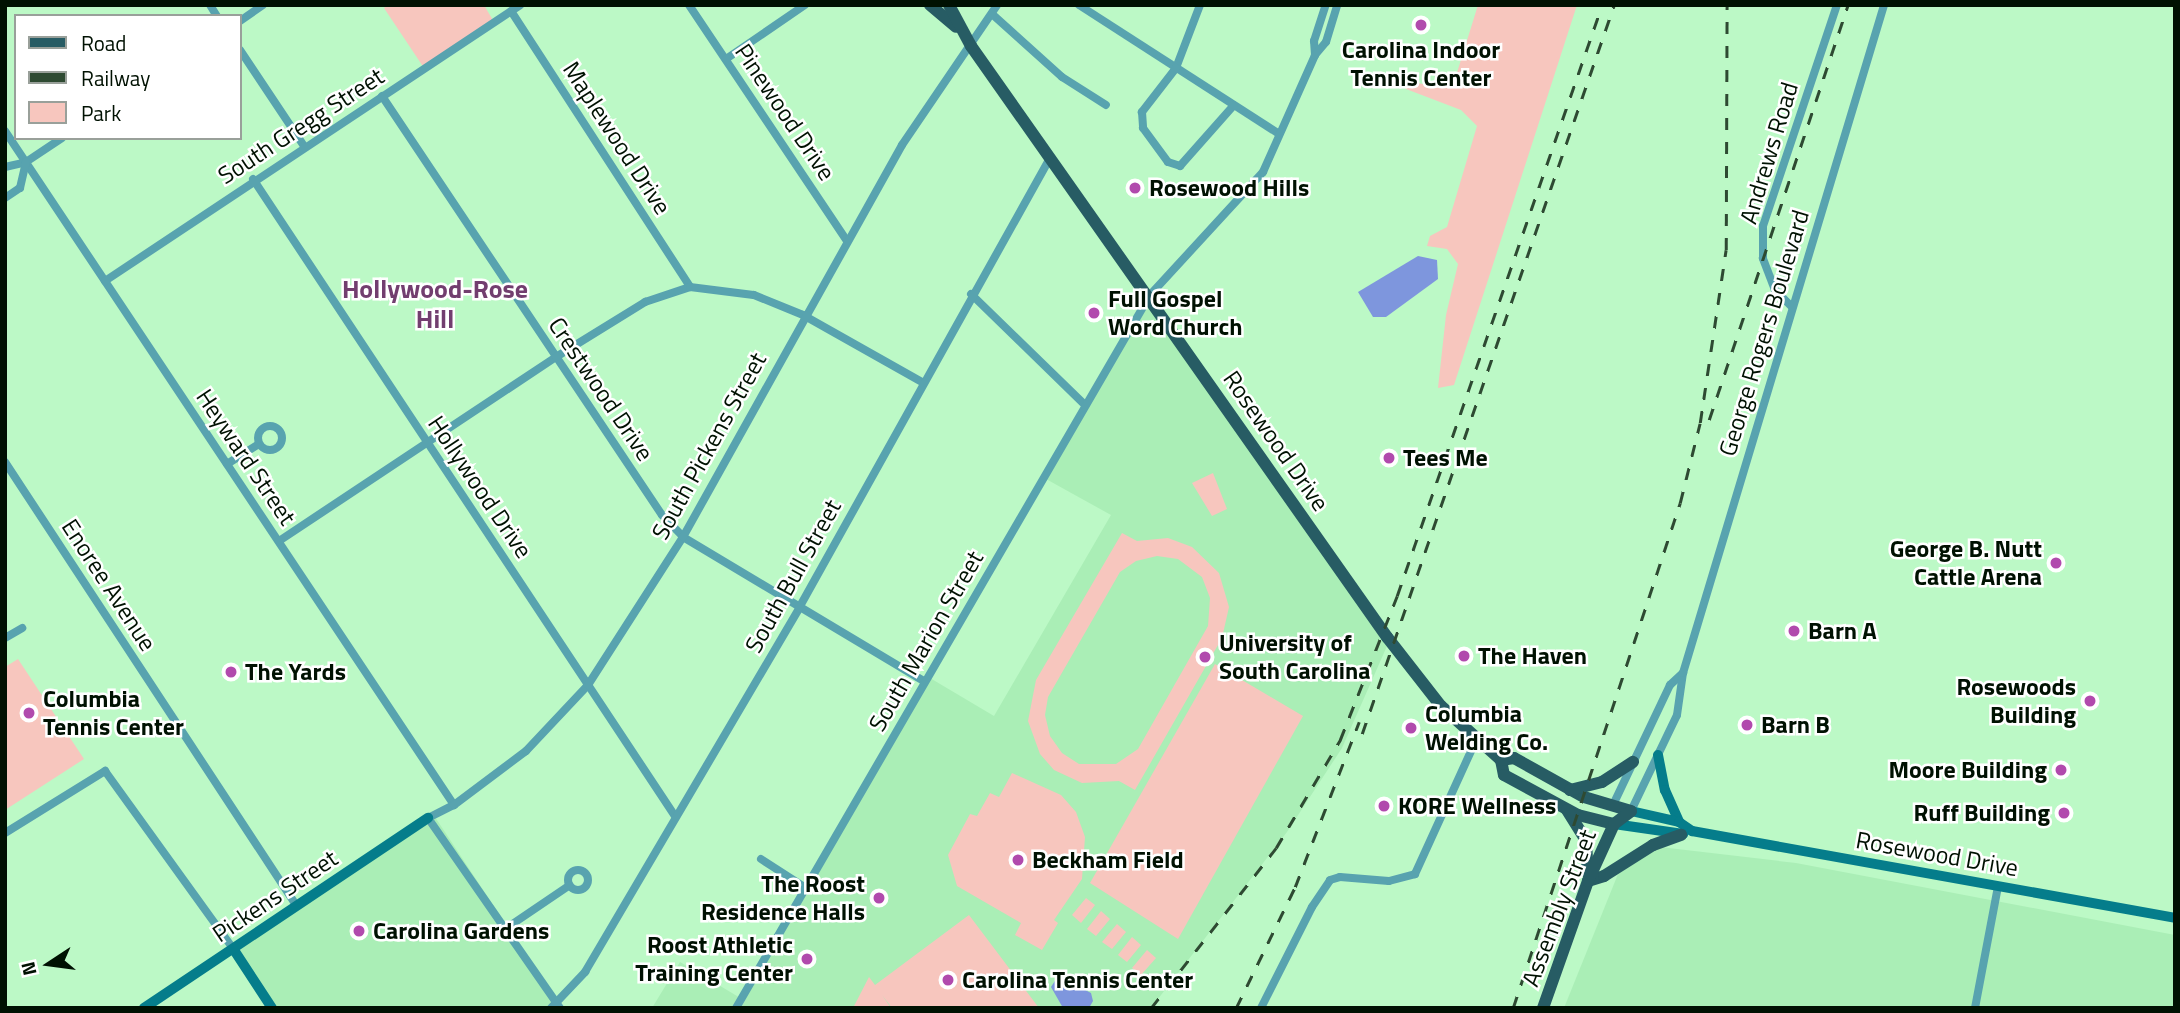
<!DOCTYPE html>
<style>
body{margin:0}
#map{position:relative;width:2180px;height:1013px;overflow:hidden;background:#bcf9c6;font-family:"Titillium Web",sans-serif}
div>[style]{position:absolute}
.built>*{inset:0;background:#aaeeb6}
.green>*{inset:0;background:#f7c6be}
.water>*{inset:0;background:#7e96dd}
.street>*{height:8px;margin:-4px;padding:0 4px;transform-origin:4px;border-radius:4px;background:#58a3af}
.street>.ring{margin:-4px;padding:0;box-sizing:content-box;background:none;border:8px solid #58a3af;border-radius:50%}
.secondary>*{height:10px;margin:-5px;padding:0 5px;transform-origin:5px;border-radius:5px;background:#057d8b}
.primary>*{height:12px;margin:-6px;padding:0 6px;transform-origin:6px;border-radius:6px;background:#275c64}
.rail>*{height:2.5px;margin-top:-1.25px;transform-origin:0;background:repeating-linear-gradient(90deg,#2e4a32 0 12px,transparent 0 24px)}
.dots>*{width:19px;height:19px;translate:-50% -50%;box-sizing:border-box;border:4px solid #fff;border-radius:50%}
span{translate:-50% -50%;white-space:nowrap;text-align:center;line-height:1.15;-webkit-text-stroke:5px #fff;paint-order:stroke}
.poi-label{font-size:24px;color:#001102;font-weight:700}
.left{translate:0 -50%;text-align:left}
.right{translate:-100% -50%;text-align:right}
.street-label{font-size:24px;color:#001102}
.neighbourhood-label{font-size:26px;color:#723e6f;font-weight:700}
.frame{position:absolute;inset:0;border:7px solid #001102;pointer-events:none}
.legend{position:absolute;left:14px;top:14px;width:228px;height:126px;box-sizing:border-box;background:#fff;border:2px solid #99a09a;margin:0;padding:9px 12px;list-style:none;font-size:21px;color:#001102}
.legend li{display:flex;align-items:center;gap:14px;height:35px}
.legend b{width:35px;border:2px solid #99a09a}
.north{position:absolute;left:14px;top:929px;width:70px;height:70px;-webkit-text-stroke:5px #fff;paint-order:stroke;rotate:257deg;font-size:19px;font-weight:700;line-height:28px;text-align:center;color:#001102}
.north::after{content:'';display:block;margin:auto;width:24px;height:32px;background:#001102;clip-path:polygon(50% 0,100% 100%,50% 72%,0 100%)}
</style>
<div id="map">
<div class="built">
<div style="clip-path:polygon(1153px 294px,1391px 637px,1342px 748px,1287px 832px,1151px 1008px,652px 1008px,680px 962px,742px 999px,930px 678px,994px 716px,1111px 515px,1046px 479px)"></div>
<div style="clip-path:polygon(435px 817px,561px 1008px,276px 1008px,237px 948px)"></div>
<div style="clip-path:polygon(1660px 847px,1796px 863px,2175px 935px,2175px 1008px,1564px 1008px,1618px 874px)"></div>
</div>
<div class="green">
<div style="clip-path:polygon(388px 5px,484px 5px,494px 22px,424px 68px,384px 8px)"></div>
<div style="clip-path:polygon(1478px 5px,1577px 5px,1454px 385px,1438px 388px,1446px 315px,1458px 264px,1447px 249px,1427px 246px,1430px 236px,1447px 227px,1477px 126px,1461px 110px,1406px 89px,1403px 80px,1428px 85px,1455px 79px)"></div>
<div style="clip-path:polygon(1213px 473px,1227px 509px,1212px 516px,1192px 483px)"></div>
<div style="clip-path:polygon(evenodd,1122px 533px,1137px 541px,1168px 538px,1192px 547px,1219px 573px,1229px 607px,1222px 638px,1135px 790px,1119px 781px,1082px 783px,1054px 770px,1040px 754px,1028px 721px,1036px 680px,1122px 533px,1157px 556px,1178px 559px,1202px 577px,1210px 598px,1208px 626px,1138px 749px,1116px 764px,1079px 764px,1062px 753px,1050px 736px,1045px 715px,1048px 697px,1120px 572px,1136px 561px,1157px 556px)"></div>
<div style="clip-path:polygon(18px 659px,84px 759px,5px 810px,5px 667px)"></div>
<div style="clip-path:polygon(1215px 664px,1303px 716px,1178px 939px,1090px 883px)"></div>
<div style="clip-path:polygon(1012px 773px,1061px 795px,1076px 812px,1085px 837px,1082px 879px,1054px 920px,1058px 923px,1042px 950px,1015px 935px,1021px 923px,957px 886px,948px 855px,970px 814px,977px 816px,990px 793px,999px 797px)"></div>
<div style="clip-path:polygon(1086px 898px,1095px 905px,1081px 923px,1072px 915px)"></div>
<div style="clip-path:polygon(1101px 911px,1110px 919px,1096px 936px,1087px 929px)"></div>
<div style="clip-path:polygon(969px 915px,1039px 1008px,892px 1008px,882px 995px,891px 1008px,853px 1008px,869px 977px,875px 985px)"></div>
<div style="clip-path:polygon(1117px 924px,1126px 932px,1112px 949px,1102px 942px)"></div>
<div style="clip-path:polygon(1132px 937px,1141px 945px,1127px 962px,1118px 955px)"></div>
<div style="clip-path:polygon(1147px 950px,1156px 958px,1141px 975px,1132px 968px)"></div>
</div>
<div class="water">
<div style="clip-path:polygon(1418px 256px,1437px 260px,1438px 279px,1386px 317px,1373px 317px,1358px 292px)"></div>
<div style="clip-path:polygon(1058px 976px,1091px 993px,1093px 1001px,1089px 1008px,1063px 1008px,1051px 987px)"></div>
</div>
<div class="street">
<div style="left:210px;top:5px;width:13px;rotate:58deg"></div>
<div style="left:689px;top:5px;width:284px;rotate:56.2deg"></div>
<div style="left:1079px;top:5px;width:238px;rotate:32.8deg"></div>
<div style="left:1200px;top:5px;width:67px;rotate:110.9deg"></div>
<div style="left:1176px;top:68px;width:56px;rotate:127.7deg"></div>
<div style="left:1142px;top:112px;width:16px;rotate:86deg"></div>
<div style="left:1143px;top:128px;width:42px;rotate:53.7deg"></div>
<div style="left:1168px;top:162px;width:13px;rotate:18deg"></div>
<div style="left:1180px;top:166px;width:81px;rotate:-48.5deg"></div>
<div style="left:511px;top:11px;width:329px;rotate:57deg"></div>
<div style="left:992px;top:14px;width:94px;rotate:42deg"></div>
<div style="left:1062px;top:77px;width:52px;rotate:32.5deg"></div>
<div style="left:240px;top:21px;width:28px;rotate:-35deg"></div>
<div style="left:240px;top:50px;width:115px;rotate:56.3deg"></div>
<div style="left:1315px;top:55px;width:14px;rotate:-94deg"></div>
<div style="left:1314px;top:41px;width:38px;rotate:-72deg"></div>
<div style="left:726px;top:59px;width:96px;rotate:-34.4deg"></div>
<div style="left:382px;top:96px;width:504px;rotate:56.25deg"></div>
<div style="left:662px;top:515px;width:30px;rotate:46deg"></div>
<div style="left:683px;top:537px;width:281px;rotate:30.9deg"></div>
<div style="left:5px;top:131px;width:810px;rotate:56.33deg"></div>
<div style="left:5px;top:167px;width:22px;rotate:-13deg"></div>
<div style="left:26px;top:162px;width:43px;rotate:-33.7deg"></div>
<div style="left:253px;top:179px;width:764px;rotate:56.48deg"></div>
<div style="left:5px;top:198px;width:18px;rotate:-34deg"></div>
<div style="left:20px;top:188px;width:27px;rotate:-77deg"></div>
<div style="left:105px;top:281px;width:498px;rotate:-33.6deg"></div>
<div style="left:971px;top:294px;width:156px;rotate:44.2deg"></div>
<div style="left:1792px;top:307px;width:24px;rotate:-135deg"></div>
<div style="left:1775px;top:290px;width:34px;rotate:-111deg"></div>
<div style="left:1763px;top:258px;width:32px;rotate:-90deg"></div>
<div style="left:1763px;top:226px;width:233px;rotate:-71.5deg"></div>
<div class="ring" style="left:258px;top:426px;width:16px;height:16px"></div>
<div style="left:5px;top:462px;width:530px;rotate:56.7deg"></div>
<div style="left:227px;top:464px;width:36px;rotate:-32deg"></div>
<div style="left:279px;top:541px;width:333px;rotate:-33.6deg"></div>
<div style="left:556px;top:357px;width:105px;rotate:-31.7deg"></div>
<div style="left:645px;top:302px;width:47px;rotate:-18.4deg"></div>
<div style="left:690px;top:287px;width:64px;rotate:7.1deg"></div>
<div style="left:754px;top:295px;width:53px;rotate:22.2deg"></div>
<div style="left:803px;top:315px;width:137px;rotate:29.4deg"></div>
<div style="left:5px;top:638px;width:20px;rotate:-30deg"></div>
<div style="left:1613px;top:805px;width:133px;rotate:-64.6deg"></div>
<div style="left:1670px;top:685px;width:18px;rotate:-43deg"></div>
<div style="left:1631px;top:811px;width:106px;rotate:-64.4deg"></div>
<div style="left:1677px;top:715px;width:42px;rotate:-81.9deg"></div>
<div style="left:1683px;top:673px;width:698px;rotate:-73.25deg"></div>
<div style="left:5px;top:833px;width:118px;rotate:-31.8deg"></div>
<div style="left:105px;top:771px;width:221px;rotate:54.2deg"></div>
<div style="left:761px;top:859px;width:54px;rotate:32.8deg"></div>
<div class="ring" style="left:568px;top:870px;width:12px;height:12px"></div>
<div style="left:505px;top:929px;width:78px;rotate:-34.1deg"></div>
<div style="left:551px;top:1008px;width:50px;rotate:-46.6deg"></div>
<div style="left:585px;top:972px;width:422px;rotate:-59.5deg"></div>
<div style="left:799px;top:608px;width:515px;rotate:-60.85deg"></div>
<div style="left:560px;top:1008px;width:231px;rotate:-124.8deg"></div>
<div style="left:428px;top:818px;width:29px;rotate:-27deg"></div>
<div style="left:454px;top:805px;width:90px;rotate:-36.9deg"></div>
<div style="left:526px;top:751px;width:91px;rotate:-46.8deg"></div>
<div style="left:588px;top:685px;width:176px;rotate:-57.3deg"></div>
<div style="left:683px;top:537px;width:449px;rotate:-60.8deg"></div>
<div style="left:902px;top:145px;width:169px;rotate:-55.8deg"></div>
<div style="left:736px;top:1008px;width:824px;rotate:-59.86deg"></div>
<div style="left:1150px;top:295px;width:167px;rotate:-47.4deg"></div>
<div style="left:1263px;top:172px;width:128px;rotate:-66deg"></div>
<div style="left:1315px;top:55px;width:17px;rotate:-50deg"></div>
<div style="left:1326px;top:42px;width:39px;rotate:-73deg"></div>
<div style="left:1261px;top:1008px;width:113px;rotate:-63.2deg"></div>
<div style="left:1312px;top:907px;width:32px;rotate:-56deg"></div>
<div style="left:1330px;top:880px;width:10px;rotate:-17deg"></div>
<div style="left:1340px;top:877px;width:49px;rotate:4.7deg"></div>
<div style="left:1389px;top:881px;width:27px;rotate:-15deg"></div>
<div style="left:1415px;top:874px;width:147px;rotate:-65.5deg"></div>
<div style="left:1975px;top:1008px;width:124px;rotate:-79.3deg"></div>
</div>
<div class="secondary">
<div style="left:1658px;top:755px;width:36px;rotate:79deg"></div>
<div style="left:1665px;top:790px;width:35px;rotate:66deg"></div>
<div style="left:1631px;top:811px;width:49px;rotate:12.9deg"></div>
<div style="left:1679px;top:822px;width:16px;rotate:35deg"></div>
<div style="left:1692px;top:831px;width:491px;rotate:10.2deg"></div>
<div style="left:1614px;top:824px;width:70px;rotate:8.2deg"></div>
<div style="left:234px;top:950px;width:69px;rotate:56.8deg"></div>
<div style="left:144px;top:1008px;width:342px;rotate:-33.8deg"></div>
</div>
<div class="primary">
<div style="left:930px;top:5px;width:34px;rotate:40deg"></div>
<div style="left:949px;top:5px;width:47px;rotate:61.8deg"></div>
<div style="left:971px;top:46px;width:723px;rotate:54.86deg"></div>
<div style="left:1387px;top:637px;width:88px;rotate:52deg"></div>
<div style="left:1441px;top:706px;width:81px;rotate:42deg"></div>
<div style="left:1501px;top:760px;width:15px;rotate:79deg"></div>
<div style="left:1504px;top:775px;width:84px;rotate:28.4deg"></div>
<div style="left:1578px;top:815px;width:37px;rotate:14deg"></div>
<div style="left:1501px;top:760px;width:13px;rotate:-9deg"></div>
<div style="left:1514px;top:758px;width:80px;rotate:29.1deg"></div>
<div style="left:1584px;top:797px;width:49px;rotate:16.6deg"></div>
<div style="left:1570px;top:790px;width:33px;rotate:-14deg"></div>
<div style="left:1602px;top:782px;width:37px;rotate:-33deg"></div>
<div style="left:1567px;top:810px;width:36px;rotate:58deg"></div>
<div style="left:1586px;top:840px;width:33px;rotate:87deg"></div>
<div style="left:1588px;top:881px;width:17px;rotate:-17deg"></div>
<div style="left:1604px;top:876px;width:58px;rotate:-32.3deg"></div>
<div style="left:1653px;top:845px;width:30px;rotate:-20deg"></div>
<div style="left:1543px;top:1008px;width:135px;rotate:-70.5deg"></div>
<div style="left:1588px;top:881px;width:63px;rotate:-65.5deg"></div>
<div style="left:1614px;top:824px;width:21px;rotate:-37deg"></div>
</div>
<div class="rail">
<div style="left:1709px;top:420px;width:438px;rotate:-71.5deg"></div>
<div style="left:1362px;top:734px;width:771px;rotate:-70.93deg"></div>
<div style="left:1151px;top:1008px;width:203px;rotate:-52deg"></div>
<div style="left:1276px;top:848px;width:126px;rotate:-59.3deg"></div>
<div style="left:1340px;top:740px;width:155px;rotate:-68.4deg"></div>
<div style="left:1397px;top:596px;width:626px;rotate:-70.87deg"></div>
<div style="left:1236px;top:1008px;width:135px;rotate:-64deg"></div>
<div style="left:1295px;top:887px;width:177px;rotate:-68.8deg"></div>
<div style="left:1513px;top:1008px;width:532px;rotate:-71.7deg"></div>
<div style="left:1680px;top:503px;width:82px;rotate:-76deg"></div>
<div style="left:1700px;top:423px;width:175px;rotate:-81.5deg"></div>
<div style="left:1726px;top:250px;width:245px;rotate:-89.8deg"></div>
</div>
<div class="dots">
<div style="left:1421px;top:25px;background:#b14aad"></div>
<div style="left:1135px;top:188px;background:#b14aad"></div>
<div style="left:1094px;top:313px;background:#b14aad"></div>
<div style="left:1389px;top:458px;background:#b14aad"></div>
<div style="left:2056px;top:563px;background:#b14aad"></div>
<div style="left:1794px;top:631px;background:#b14aad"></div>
<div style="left:1464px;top:656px;background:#b14aad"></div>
<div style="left:1205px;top:657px;background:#b14aad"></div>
<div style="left:231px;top:672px;background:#b14aad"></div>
<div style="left:2090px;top:701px;background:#b14aad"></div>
<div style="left:29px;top:713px;background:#b14aad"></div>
<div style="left:1747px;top:725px;background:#b14aad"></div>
<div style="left:1411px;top:728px;background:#b14aad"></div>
<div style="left:2061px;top:770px;background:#b14aad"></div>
<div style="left:1384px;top:806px;background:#b14aad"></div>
<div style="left:2064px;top:813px;background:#b14aad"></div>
<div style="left:1018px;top:860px;background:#b14aad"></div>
<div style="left:879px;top:898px;background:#b14aad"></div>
<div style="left:359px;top:931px;background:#b14aad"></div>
<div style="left:807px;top:959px;background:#b14aad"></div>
<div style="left:948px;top:980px;background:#b14aad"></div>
</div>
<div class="poi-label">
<span style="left:1421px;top:64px">Carolina Indoor<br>Tennis Center</span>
<span class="left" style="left:1149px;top:188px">Rosewood Hills</span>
<span class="left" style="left:1108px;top:313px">Full Gospel<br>Word Church</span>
<span class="left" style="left:1403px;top:458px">Tees Me</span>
<span class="right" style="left:2042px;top:563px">George B. Nutt<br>Cattle Arena</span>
<span class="left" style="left:1808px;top:631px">Barn A</span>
<span class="left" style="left:1219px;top:657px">University of<br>South Carolina</span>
<span class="left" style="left:1478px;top:656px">The Haven</span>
<span class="left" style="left:245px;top:672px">The Yards</span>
<span class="right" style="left:2076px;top:701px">Rosewoods<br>Building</span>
<span class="left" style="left:43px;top:713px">Columbia<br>Tennis Center</span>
<span class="left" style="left:1425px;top:728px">Columbia<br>Welding Co.</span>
<span class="left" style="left:1761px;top:725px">Barn B</span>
<span class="right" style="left:2047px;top:770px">Moore Building</span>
<span class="left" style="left:1398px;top:806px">KORE Wellness</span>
<span class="right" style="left:2050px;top:813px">Ruff Building</span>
<span class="left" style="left:1032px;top:860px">Beckham Field</span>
<span class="right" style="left:865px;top:898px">The Roost<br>Residence Halls</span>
<span class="left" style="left:373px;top:931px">Carolina Gardens</span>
<span class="right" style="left:793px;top:959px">Roost Athletic<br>Training Center</span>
<span class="left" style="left:962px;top:980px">Carolina Tennis Center</span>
</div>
<div class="street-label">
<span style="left:785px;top:112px;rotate:56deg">Pinewood Drive</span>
<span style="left:301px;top:126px;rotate:-33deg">South Gregg Street</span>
<span style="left:617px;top:138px;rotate:57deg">Maplewood Drive</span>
<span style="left:1769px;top:153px;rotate:-73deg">Andrews Road</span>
<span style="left:1764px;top:333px;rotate:-73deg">George Rogers Boulevard</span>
<span style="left:601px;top:389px;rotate:56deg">Crestwood Drive</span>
<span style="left:1276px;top:441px;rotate:55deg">Rosewood Drive</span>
<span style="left:709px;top:446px;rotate:-61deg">South Pickens Street</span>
<span style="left:246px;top:457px;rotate:56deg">Heyward Street</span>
<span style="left:480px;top:487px;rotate:56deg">Hollywood Drive</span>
<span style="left:793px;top:576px;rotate:-61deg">South Bull Street</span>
<span style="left:109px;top:585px;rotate:57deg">Enoree Avenue</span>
<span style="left:926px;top:641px;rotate:-60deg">South Marion Street</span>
<span style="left:1937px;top:854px;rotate:10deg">Rosewood Drive</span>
<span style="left:275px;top:896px;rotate:-34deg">Pickens Street</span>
<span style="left:1559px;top:908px;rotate:-69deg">Assembly Street</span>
</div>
<div class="neighbourhood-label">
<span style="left:435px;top:304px">Hollywood-Rose<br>Hill</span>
</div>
<div class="frame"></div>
<ul class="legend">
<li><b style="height:9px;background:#275c64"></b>Road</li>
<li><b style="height:9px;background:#2e4a32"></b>Railway</li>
<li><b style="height:19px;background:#f7c6be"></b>Park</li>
</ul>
<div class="north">N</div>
</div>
